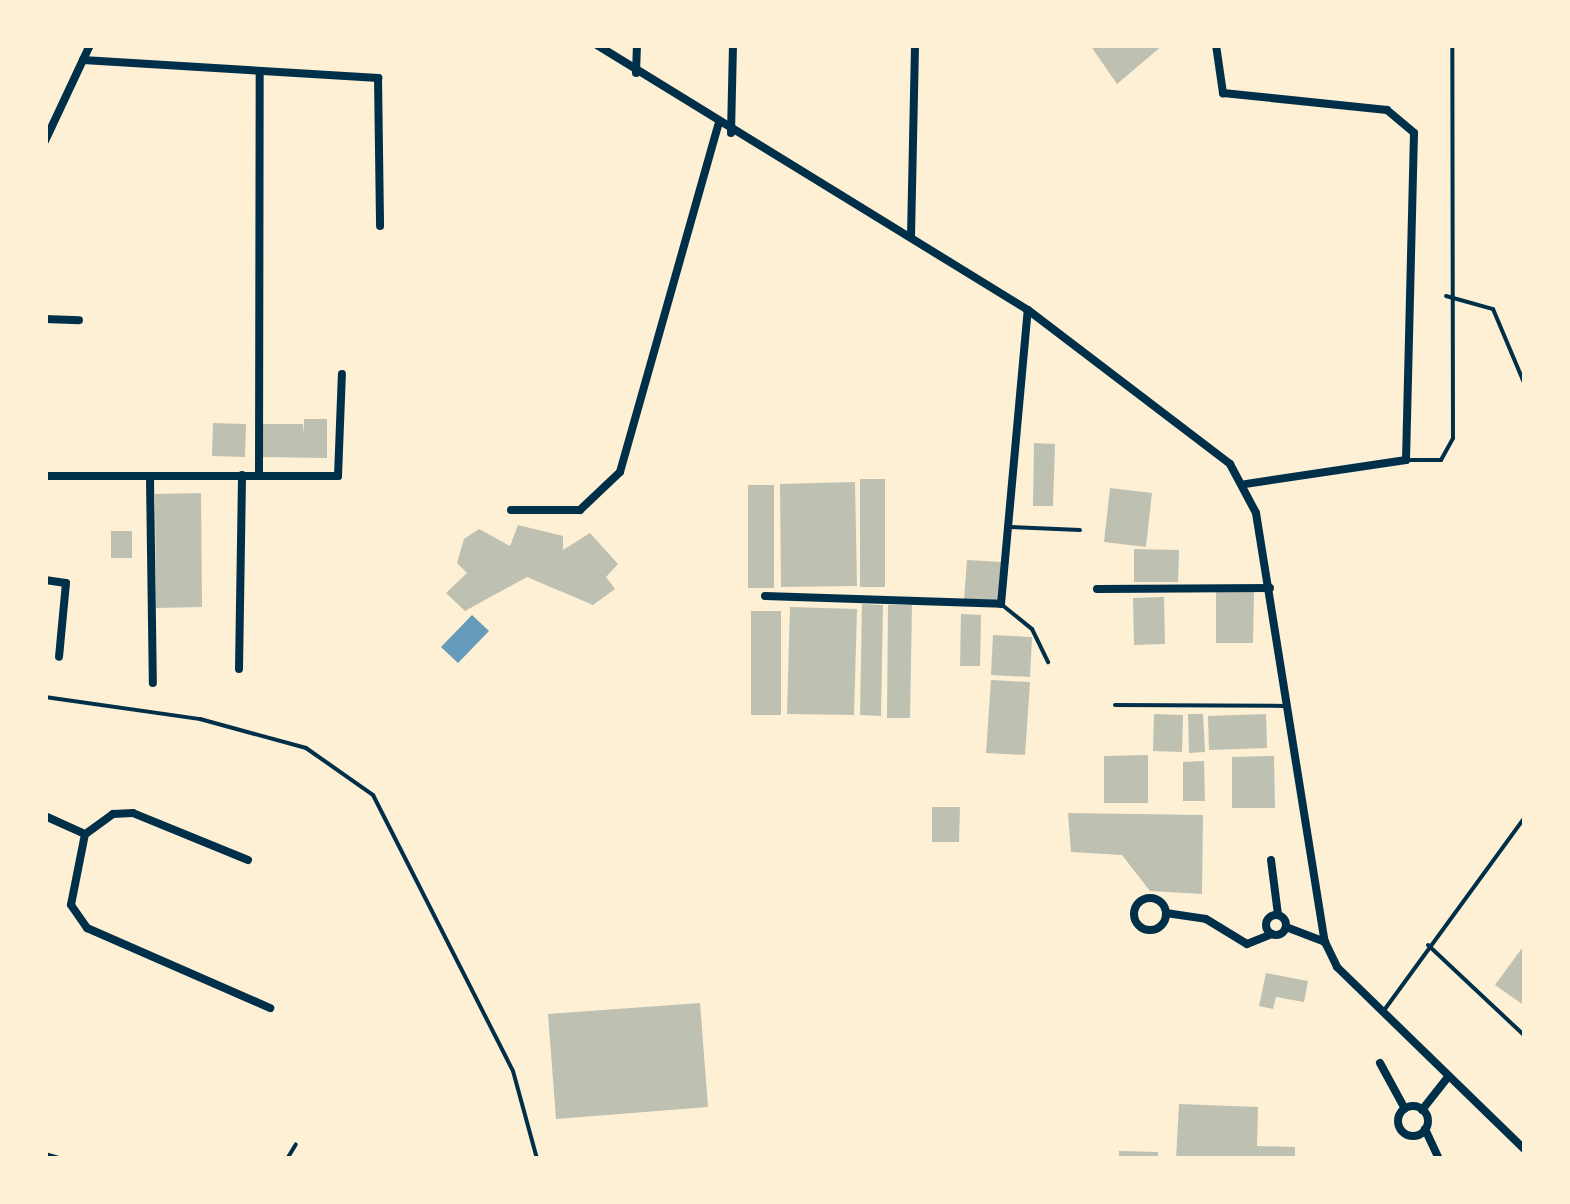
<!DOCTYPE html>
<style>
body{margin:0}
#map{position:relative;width:1570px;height:1204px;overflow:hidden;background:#fdf0d5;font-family:"Varela Round",sans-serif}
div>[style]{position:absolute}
.water>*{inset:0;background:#669bbc}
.building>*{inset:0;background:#bec0b2}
.service>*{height:4px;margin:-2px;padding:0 2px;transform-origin:2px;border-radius:2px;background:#003049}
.minor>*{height:8px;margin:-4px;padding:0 4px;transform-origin:4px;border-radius:4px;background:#003049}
.minor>.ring{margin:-4px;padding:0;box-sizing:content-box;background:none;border:8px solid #003049;border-radius:50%}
span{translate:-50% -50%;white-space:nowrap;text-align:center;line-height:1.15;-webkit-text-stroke:8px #fdf0d5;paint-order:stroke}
.frame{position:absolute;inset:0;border:48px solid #fdf0d5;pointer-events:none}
</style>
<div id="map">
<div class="water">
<div style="clip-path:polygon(472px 615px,489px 631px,458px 663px,441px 647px)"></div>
</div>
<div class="building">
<div style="clip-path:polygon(1090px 45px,1163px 45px,1117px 84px)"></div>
<div style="clip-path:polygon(304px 419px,327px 419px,327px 458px,262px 457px,262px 424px,303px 424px,304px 434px)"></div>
<div style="clip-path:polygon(213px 423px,246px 424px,245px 457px,212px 456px)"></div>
<div style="clip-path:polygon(1034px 443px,1055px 444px,1053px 506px,1033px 506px)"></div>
<div style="clip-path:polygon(860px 479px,885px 479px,885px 587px,860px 587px)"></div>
<div style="clip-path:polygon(855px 482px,857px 586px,781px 587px,780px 484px)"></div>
<div style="clip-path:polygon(748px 485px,774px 485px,774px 588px,748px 588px)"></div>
<div style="clip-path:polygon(1110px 488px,1152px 493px,1146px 547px,1104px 542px)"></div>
<div style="clip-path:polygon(201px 493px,202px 607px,156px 608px,155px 494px)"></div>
<div style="clip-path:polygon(518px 525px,563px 536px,563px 550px,590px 533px,618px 564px,606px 577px,615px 589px,593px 605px,527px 577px,465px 611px,446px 593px,467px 573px,457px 563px,464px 539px,479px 529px,510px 546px)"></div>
<div style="clip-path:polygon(111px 531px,132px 531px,132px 558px,111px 558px)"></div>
<div style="clip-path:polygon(1134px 549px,1179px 550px,1178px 582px,1134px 582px)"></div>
<div style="clip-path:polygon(967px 560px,1001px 562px,998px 602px,964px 600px)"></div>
<div style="clip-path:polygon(1216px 592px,1254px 592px,1253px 643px,1216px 643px)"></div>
<div style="clip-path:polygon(1164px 597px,1165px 644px,1134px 645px,1133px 598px)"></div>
<div style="clip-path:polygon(862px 604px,883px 605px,881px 716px,860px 715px)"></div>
<div style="clip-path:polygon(888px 605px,912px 605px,910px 718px,887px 718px)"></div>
<div style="clip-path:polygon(790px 607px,857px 609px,854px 715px,787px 714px)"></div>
<div style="clip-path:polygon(751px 611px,781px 611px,781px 715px,751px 715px)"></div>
<div style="clip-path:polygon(961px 614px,981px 615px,980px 666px,960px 666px)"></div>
<div style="clip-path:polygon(993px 635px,1032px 637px,1030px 677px,991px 675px)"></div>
<div style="clip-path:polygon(991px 680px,1030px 682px,1025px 755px,986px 753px)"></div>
<div style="clip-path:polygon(1154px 714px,1183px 715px,1182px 752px,1153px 751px)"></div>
<div style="clip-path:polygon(1188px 714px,1203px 714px,1205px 752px,1189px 753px)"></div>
<div style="clip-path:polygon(1266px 714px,1267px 748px,1209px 750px,1208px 716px)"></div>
<div style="clip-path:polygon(1148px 755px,1148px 803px,1104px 803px,1104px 756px)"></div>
<div style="clip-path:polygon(1274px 756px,1275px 808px,1232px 808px,1232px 757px)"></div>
<div style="clip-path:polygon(1204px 761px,1205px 801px,1183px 801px,1183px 762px)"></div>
<div style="clip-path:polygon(932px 807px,960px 807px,959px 842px,932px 842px)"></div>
<div style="clip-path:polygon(1068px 813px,1203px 815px,1202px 894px,1150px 891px,1122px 855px,1071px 852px)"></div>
<div style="clip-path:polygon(1525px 944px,1525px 1006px,1495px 985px)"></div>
<div style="clip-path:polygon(1266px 973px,1308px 981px,1304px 1002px,1276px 997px,1273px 1009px,1259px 1006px)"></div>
<div style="clip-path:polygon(700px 1003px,708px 1107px,556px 1119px,548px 1014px)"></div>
<div style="clip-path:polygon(1179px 1104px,1258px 1107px,1257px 1146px,1295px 1147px,1295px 1159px,1176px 1159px)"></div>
<div style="clip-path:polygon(1119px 1151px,1158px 1152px,1158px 1159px,1119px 1159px)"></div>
</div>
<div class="service">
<div style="left:1446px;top:296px;width:49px;rotate:15.5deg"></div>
<div style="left:1493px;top:309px;width:82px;rotate:67.2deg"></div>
<div style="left:1406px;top:460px;width:35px"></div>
<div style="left:1441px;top:460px;width:25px;rotate:-61deg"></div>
<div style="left:1453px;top:438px;width:393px;rotate:-90.1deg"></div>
<div style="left:1010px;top:527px;width:70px;rotate:2.5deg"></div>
<div style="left:1001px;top:604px;width:40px;rotate:39deg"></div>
<div style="left:1032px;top:629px;width:37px;rotate:64deg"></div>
<div style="left:45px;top:697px;width:157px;rotate:8.1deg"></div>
<div style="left:200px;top:719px;width:110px;rotate:15.3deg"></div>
<div style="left:306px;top:748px;width:82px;rotate:35deg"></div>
<div style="left:373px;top:795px;width:309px;rotate:63.1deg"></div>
<div style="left:513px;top:1071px;width:91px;rotate:74.7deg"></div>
<div style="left:1115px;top:705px;width:172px;rotate:0.3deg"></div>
<div style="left:1428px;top:945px;width:133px;rotate:43.2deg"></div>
<div style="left:1385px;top:1009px;width:238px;rotate:-53.9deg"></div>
<div style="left:45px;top:1154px;width:19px;rotate:16deg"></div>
<div style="left:287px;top:1159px;width:17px;rotate:-59deg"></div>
</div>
<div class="minor">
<div style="left:597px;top:45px;width:506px;rotate:31.59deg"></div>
<div style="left:1028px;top:310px;width:254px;rotate:37.3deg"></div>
<div style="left:1230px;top:464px;width:55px;rotate:62deg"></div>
<div style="left:1256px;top:513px;width:435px;rotate:80.9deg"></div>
<div style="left:1325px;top:942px;width:28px;rotate:64deg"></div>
<div style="left:1337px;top:967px;width:262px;rotate:44.2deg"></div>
<div style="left:1216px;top:45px;width:49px;rotate:81.7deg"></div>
<div style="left:1223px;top:93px;width:165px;rotate:5.9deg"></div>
<div style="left:1387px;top:110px;width:35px;rotate:40deg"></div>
<div style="left:1414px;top:133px;width:327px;rotate:91.4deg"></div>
<div style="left:1406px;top:460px;width:163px;rotate:171.5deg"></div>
<div style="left:83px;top:60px;width:296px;rotate:3.5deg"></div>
<div style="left:378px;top:78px;width:148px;rotate:89.2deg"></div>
<div style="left:636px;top:73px;width:28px;rotate:-88deg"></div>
<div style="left:731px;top:133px;width:88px;rotate:-88.7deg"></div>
<div style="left:45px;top:141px;width:106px;rotate:-64.9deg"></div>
<div style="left:911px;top:237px;width:192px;rotate:-88.8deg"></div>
<div style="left:45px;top:319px;width:34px;rotate:2deg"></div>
<div style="left:259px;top:474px;width:402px;rotate:-89.9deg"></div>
<div style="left:45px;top:476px;width:293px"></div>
<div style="left:338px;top:476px;width:102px;rotate:-87.8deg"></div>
<div style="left:150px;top:479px;width:204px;rotate:89.2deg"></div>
<div style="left:511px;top:510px;width:69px"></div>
<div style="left:580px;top:510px;width:55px;rotate:-43.5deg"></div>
<div style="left:620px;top:472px;width:361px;rotate:-74.2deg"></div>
<div style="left:45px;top:580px;width:21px;rotate:8deg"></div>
<div style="left:66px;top:583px;width:74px;rotate:95.4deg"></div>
<div style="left:1097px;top:589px;width:173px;rotate:-0.3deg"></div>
<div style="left:765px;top:596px;width:236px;rotate:1.9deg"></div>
<div style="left:1001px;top:604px;width:295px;rotate:-84.8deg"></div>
<div style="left:239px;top:669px;width:194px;rotate:-89.1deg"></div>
<div style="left:45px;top:816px;width:44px;rotate:24.2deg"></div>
<div style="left:248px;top:860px;width:124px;rotate:-157.8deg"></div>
<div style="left:133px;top:813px;width:20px;rotate:177deg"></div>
<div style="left:113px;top:814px;width:34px;rotate:144deg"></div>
<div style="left:85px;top:834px;width:72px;rotate:101.2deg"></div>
<div style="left:71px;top:905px;width:28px;rotate:55deg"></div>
<div style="left:87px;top:928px;width:200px;rotate:23.6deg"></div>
<div style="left:1271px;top:860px;width:55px;rotate:82.7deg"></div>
<div class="ring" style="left:1134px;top:898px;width:24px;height:24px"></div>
<div style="left:1166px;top:913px;width:40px;rotate:8.5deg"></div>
<div style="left:1206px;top:919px;width:48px;rotate:31.4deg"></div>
<div style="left:1247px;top:944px;width:27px;rotate:-22deg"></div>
<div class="ring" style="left:1266px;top:915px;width:12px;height:12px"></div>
<div style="left:1286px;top:927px;width:42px;rotate:21deg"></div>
<div style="left:1380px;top:1063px;width:52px;rotate:61.5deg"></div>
<div class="ring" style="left:1398px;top:1106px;width:22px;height:22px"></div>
<div style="left:1422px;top:1110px;width:42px;rotate:-51.8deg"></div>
<div style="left:1425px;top:1129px;width:33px;rotate:65deg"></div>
</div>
<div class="frame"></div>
</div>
